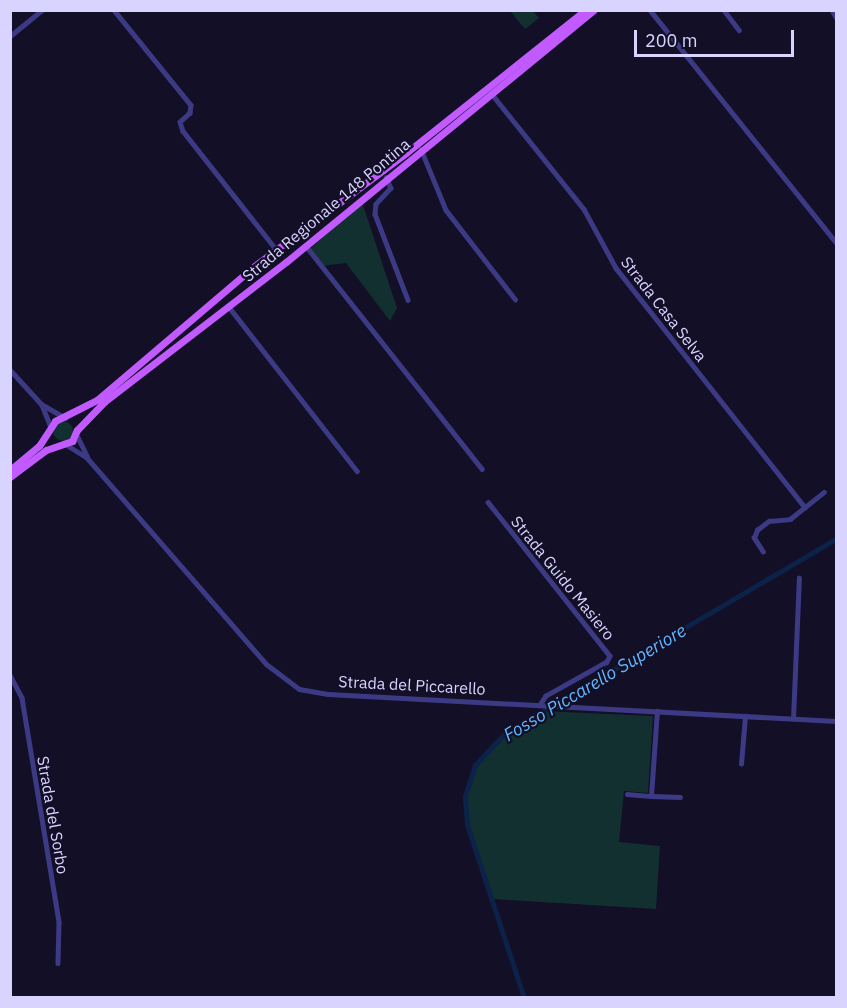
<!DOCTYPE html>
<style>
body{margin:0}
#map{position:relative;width:847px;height:1008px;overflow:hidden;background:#130f26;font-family:"IBM Plex Sans",sans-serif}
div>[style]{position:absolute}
.green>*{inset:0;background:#12302f}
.round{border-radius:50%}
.canal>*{height:5px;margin:-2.5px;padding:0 2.5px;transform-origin:2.5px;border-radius:2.5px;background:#0c2248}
.minor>*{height:4.5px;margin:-2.25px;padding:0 2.25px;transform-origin:2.25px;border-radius:2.25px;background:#3d3a85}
.tertiary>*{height:5px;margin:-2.5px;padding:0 2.5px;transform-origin:2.5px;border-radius:2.5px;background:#3d3a85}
.primary>*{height:7px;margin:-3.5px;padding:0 3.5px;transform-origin:3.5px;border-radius:3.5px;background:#c25bff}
span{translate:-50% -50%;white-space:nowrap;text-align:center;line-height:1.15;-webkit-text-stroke:4.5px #130f26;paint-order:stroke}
.street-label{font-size:16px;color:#d9d4ff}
.water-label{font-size:18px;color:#62b6ff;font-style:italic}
.frame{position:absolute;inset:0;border:12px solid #d9d4ff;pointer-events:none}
.scale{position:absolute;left:634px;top:30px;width:160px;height:27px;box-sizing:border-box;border:3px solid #d9d4ff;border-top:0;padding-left:8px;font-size:18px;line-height:21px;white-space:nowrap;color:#d9d4ff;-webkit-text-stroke:4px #130f26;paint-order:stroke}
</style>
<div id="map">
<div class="green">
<div style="clip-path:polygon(510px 11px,533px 11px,539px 18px,525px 29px)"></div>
<div style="clip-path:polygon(362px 202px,397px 308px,390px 321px,346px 263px,321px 266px,310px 249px)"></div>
<div class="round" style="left:53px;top:421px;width:20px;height:20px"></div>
<div style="clip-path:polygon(542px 711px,653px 716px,648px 793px,624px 791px,619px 842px,660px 846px,656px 909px,493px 899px,467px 825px,465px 796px,475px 765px,505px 733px)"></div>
</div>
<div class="canal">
<div style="left:524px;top:998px;width:182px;rotate:-108.2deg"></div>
<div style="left:467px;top:825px;width:29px;rotate:-94deg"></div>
<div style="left:465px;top:796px;width:33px;rotate:-72deg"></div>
<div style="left:475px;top:765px;width:44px;rotate:-46.8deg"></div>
<div style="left:505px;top:733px;width:384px;rotate:-30.4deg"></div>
</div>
<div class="minor">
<div style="left:114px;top:10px;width:122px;rotate:51deg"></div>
<div style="left:191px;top:105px;width:8px;rotate:97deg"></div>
<div style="left:190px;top:113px;width:13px;rotate:138deg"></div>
<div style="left:180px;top:122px;width:9px;rotate:72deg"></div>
<div style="left:183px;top:131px;width:150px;rotate:51.8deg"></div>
<div style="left:650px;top:10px;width:297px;rotate:51.3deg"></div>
<div style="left:724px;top:10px;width:25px;rotate:53deg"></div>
<div style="left:832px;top:10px;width:8px;rotate:60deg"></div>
<div style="left:10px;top:36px;width:41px;rotate:-39.1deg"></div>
<div style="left:491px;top:93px;width:149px;rotate:51.3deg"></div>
<div style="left:584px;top:209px;width:67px;rotate:61.5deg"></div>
<div style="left:616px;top:268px;width:305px;rotate:51.7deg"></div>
<div style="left:421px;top:149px;width:66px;rotate:67.7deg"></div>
<div style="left:446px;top:210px;width:113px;rotate:52.2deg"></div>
<div style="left:386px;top:177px;width:12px;rotate:66deg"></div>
<div style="left:391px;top:188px;width:22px;rotate:133deg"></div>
<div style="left:376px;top:204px;width:10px;rotate:96deg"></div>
<div style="left:375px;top:214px;width:92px;rotate:69deg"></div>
<div style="left:306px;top:246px;width:284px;rotate:51.7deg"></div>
<div style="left:229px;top:307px;width:208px;rotate:52deg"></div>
<div style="left:488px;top:502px;width:196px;rotate:51.6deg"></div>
<div style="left:610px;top:656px;width:7px;rotate:117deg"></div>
<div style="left:607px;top:662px;width:70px;rotate:150.9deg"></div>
<div style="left:546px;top:696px;width:11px;rotate:124deg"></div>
<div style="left:763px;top:552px;width:17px;rotate:-123deg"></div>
<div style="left:754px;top:538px;width:9px;rotate:-69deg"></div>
<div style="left:757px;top:530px;width:15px;rotate:-37deg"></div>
<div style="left:769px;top:521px;width:21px;rotate:-5deg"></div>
<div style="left:790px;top:519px;width:43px;rotate:-38.5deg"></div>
<div style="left:10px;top:675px;width:26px;rotate:62deg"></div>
<div style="left:22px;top:698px;width:227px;rotate:80.6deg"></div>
<div style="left:59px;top:922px;width:41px;rotate:91.4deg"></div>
<div style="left:793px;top:719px;width:141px;rotate:-87.6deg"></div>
<div style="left:741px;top:764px;width:48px;rotate:-85.2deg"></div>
<div style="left:627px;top:794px;width:24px;rotate:5deg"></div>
<div style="left:651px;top:796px;width:85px;rotate:-86deg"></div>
<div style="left:651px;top:796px;width:29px;rotate:2deg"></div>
</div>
<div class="tertiary">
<div style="left:10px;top:370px;width:46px;rotate:47.6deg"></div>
<div style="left:41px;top:404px;width:28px;rotate:30deg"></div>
<div style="left:42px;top:406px;width:24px;rotate:68deg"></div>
<div style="left:76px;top:434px;width:25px;rotate:64deg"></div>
<div style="left:65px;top:444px;width:26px;rotate:32deg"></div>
<div style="left:87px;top:458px;width:273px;rotate:49deg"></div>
<div style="left:266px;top:664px;width:41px;rotate:37.1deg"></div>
<div style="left:299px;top:689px;width:29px;rotate:10deg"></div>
<div style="left:328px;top:694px;width:509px;rotate:3.04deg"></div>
</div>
<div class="primary">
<div style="left:10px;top:470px;width:38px;rotate:-40deg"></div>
<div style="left:39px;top:446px;width:30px;rotate:-57deg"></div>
<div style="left:55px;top:421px;width:47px;rotate:-26.6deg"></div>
<div style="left:97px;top:400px;width:205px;rotate:-40.4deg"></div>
<div style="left:253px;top:267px;width:191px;rotate:-36.7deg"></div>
<div style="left:406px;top:153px;width:229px;rotate:-38.6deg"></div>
<div style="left:10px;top:477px;width:45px;rotate:-36.9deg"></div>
<div style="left:46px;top:450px;width:28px;rotate:-19deg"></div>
<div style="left:72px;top:441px;width:12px;rotate:-66deg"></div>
<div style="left:77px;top:430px;width:39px;rotate:-46deg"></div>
<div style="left:104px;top:402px;width:230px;rotate:-37.6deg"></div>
<div style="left:286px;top:262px;width:398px;rotate:-39.3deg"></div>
</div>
<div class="street-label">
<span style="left:326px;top:210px;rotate:-40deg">Strada Regionale 148 Pontina</span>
<span style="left:664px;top:309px;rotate:52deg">Strada Casa Selva</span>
<span style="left:563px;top:578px;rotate:51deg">Strada Guido Masiero</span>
<span style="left:412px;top:685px;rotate:3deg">Strada del Piccarello</span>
<span style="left:53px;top:815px;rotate:80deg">Strada del Sorbo</span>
</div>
<div class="water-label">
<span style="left:595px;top:683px;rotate:-31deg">Fosso Piccarello Superiore</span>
</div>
<div class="frame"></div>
<div class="scale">200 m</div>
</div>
